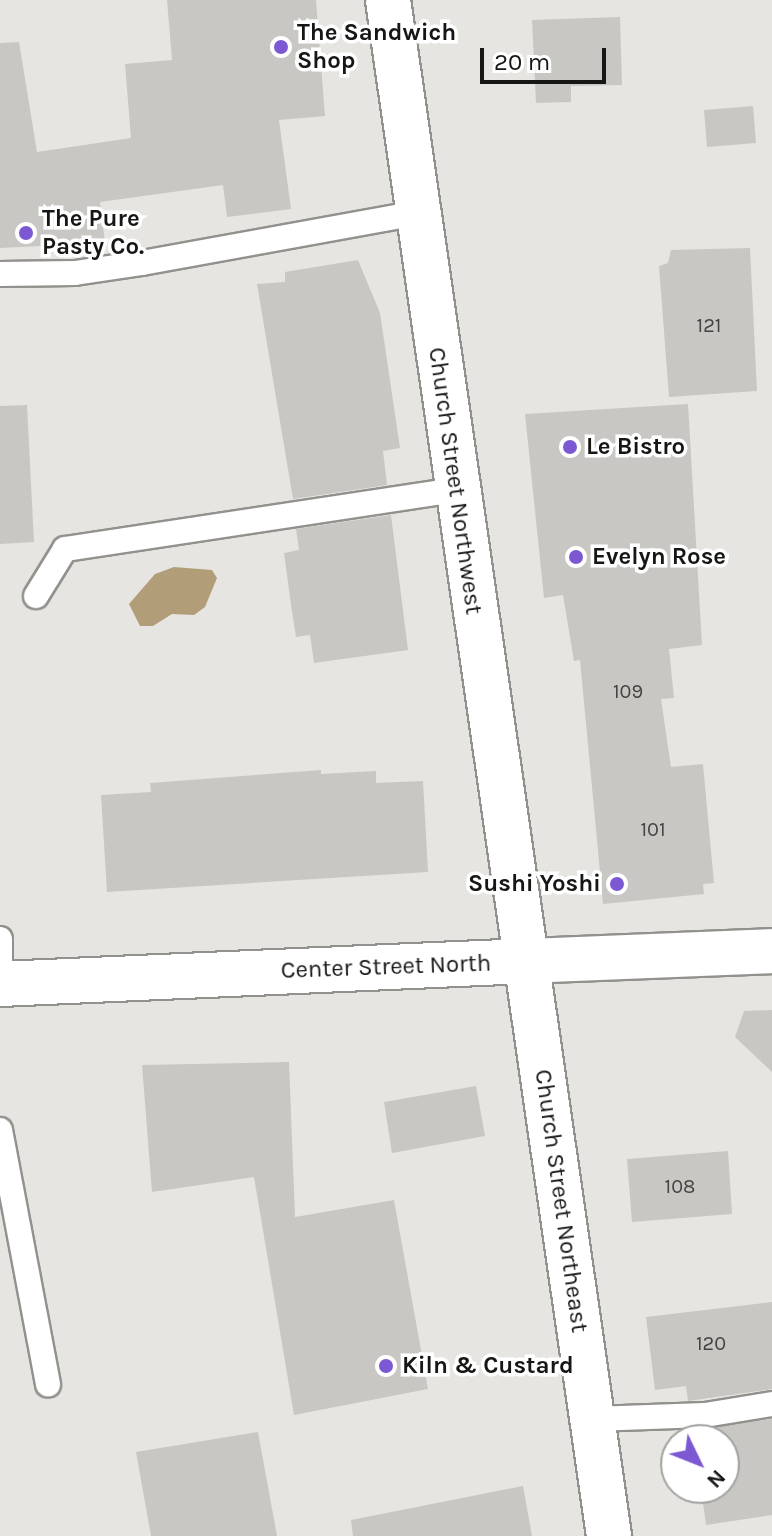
<!DOCTYPE html>
<style>
body{margin:0}
#map{position:relative;width:772px;height:1536px;overflow:hidden;background:#e7e5e1;font-family:Karla,sans-serif}
div>[style]{position:absolute}
.water>*{inset:0;background:#b19e79}
.building>*{inset:0;background:#c9c7c3}
.roads{filter:drop-shadow(2px 0 #93918e) drop-shadow(-2px 0 #93918e) drop-shadow(0 2px #93918e) drop-shadow(0 -2px #93918e)}
.service>*{height:24px;margin:-12px;padding:0 12px;transform-origin:12px;border-radius:12px;background:#fff}
.minor>*{height:44px;margin:-22px;padding:0 22px;transform-origin:22px;border-radius:22px;background:#fff}
.tertiary>*{height:44px;margin:-22px;padding:0 22px;transform-origin:22px;border-radius:22px;background:#fff}
.dots>*{width:22px;height:22px;translate:-50% -50%;box-sizing:border-box;border:4px solid #fff;border-radius:50%}
span{translate:-50% -50%;white-space:nowrap;text-align:center;line-height:1.15;-webkit-text-stroke:7px #fff;paint-order:stroke}
.number-label{font-size:20px;color:#434240}
.number-label span{-webkit-text-stroke-width:0}
.poi-label{font-size:24px;color:#161615;font-weight:700}
.left{translate:0 -50%;text-align:left}
.right{translate:-100% -50%;text-align:right}
.street-label{font-size:24px;color:#161615}
.north{position:absolute;left:660px;top:1424px;width:80px;height:80px;box-sizing:border-box;background:#fff;border:2px solid #a2a2a1;border-radius:50%;rotate:133deg;font-size:22px;font-weight:700;line-height:32px;text-align:center;color:#161615}
.north::after{content:'';display:block;margin:auto;width:28px;height:36px;background:#7c59d3;clip-path:polygon(50% 0,100% 100%,50% 72%,0 100%)}
.scale{position:absolute;left:480px;top:48px;width:126px;height:36px;box-sizing:border-box;border:4px solid #161615;border-top:0;padding-left:10px;font-size:24px;line-height:28px;white-space:nowrap;color:#161615;-webkit-text-stroke:6px #fff;paint-order:stroke}
</style>
<div id="map">
<div class="water">
<div style="clip-path:polygon(174px 567px,212px 570px,217px 578px,205px 607px,194px 615px,172px 614px,153px 626px,140px 626px,129px 604px,155px 574px)"></div>
</div>
<div class="building">
<div style="clip-path:polygon(167px 0,316px 0,325px 116px,279px 120px,291px 209px,227px 217px,223px 185px,100px 202px,105px 243px,0 248px,0 43px,19px 42px,37px 152px,131px 138px,125px 64px,172px 60px)"></div>
<div style="clip-path:polygon(620px 17px,622px 85px,571px 86px,571px 102px,536px 103px,532px 20px)"></div>
<div style="clip-path:polygon(753px 106px,756px 143px,707px 147px,704px 110px)"></div>
<div style="clip-path:polygon(750px 248px,757px 391px,669px 397px,659px 266px,668px 263px,671px 250px)"></div>
<div style="clip-path:polygon(358px 260px,380px 313px,400px 448px,383px 451px,387px 485px,293px 499px,257px 284px,285px 282px,285px 272px)"></div>
<div style="clip-path:polygon(688px 404px,702px 645px,669px 649px,674px 698px,661px 699px,671px 767px,703px 764px,714px 883px,703px 884px,704px 894px,603px 904px,580px 660px,574px 661px,563px 595px,544px 598px,525px 414px)"></div>
<div style="clip-path:polygon(27px 405px,34px 542px,0 544px,0 406px)"></div>
<div style="clip-path:polygon(391px 515px,408px 650px,314px 663px,310px 635px,296px 637px,291px 605px,284px 553px,299px 550px,296px 529px)"></div>
<div style="clip-path:polygon(321px 770px,321px 774px,376px 771px,376px 783px,423px 781px,428px 872px,107px 892px,101px 795px,151px 792px,150px 783px)"></div>
<div style="clip-path:polygon(772px 1010px,772px 1072px,735px 1037px,744px 1011px)"></div>
<div style="clip-path:polygon(289px 1062px,295px 1217px,394px 1200px,428px 1389px,294px 1415px,254px 1177px,152px 1192px,142px 1065px)"></div>
<div style="clip-path:polygon(476px 1086px,485px 1136px,392px 1153px,384px 1102px)"></div>
<div style="clip-path:polygon(728px 1151px,732px 1214px,632px 1222px,627px 1159px)"></div>
<div style="clip-path:polygon(772px 1302px,772px 1389px,688px 1401px,686px 1386px,655px 1390px,646px 1317px)"></div>
<div style="clip-path:polygon(772px 1419px,772px 1515px,706px 1525px,701px 1488px,724px 1488px,724px 1440px,694px 1440px,693px 1430px)"></div>
<div style="clip-path:polygon(258px 1432px,277px 1536px,151px 1536px,136px 1452px)"></div>
<div style="clip-path:polygon(523px 1486px,532px 1536px,353px 1536px,351px 1520px)"></div>
</div>
<div class="roads">
<div class="service">
<div style="left:0;top:274px;width:75px;rotate:-0.8deg"></div>
<div style="left:75px;top:273px;width:68px;rotate:-8.5deg"></div>
<div style="left:142px;top:263px;width:280px;rotate:-10.3deg"></div>
<div style="left:36px;top:596px;width:55px;rotate:-58.3deg"></div>
<div style="left:65px;top:549px;width:395px;rotate:-8.6deg"></div>
<div style="left:0;top:939px;width:53px;rotate:90deg"></div>
<div style="left:0;top:1130px;width:259px;rotate:79.3deg"></div>
<div style="left:593px;top:1419px;width:112px;rotate:-2deg"></div>
<div style="left:705px;top:1415px;width:68px;rotate:-9.3deg"></div>
</div>
<div class="minor">
<div style="left:527px;top:961px;width:245px;rotate:-2.3deg"></div>
</div>
<div class="tertiary">
<div style="left:388px;top:0;width:1552px;rotate:81.81deg"></div>
<div style="left:0;top:984px;width:528px;rotate:-2.5deg"></div>
</div>
</div>
<div class="dots">
<div style="left:281px;top:47px;background:#7c59d3"></div>
<div style="left:26px;top:233px;background:#7c59d3"></div>
<div style="left:570px;top:447px;background:#7c59d3"></div>
<div style="left:576px;top:557px;background:#7c59d3"></div>
<div style="left:617px;top:884px;background:#7c59d3"></div>
<div style="left:386px;top:1366px;background:#7c59d3"></div>
</div>
<div class="number-label">
<span style="left:709px;top:325px">121</span>
<span style="left:628px;top:691px">109</span>
<span style="left:653px;top:829px">101</span>
<span style="left:680px;top:1186px">108</span>
<span style="left:711px;top:1343px">120</span>
</div>
<div class="poi-label">
<span class="left" style="left:297px;top:47px">The Sandwich<br>Shop</span>
<span class="left" style="left:42px;top:233px">The Pure<br>Pasty Co.</span>
<span class="left" style="left:586px;top:447px">Le Bistro</span>
<span class="left" style="left:592px;top:557px">Evelyn Rose</span>
<span class="right" style="left:601px;top:884px">Sushi Yoshi</span>
<span class="left" style="left:402px;top:1366px">Kiln &amp; Custard</span>
</div>
<div class="street-label">
<span style="left:455px;top:481px;rotate:82deg">Church Street Northwest</span>
<span style="left:386px;top:967px;rotate:-2deg">Center Street North</span>
<span style="left:561px;top:1201px;rotate:82deg">Church Street Northeast</span>
</div>
<div class="north">N</div>
<div class="scale">20 m</div>
</div>
